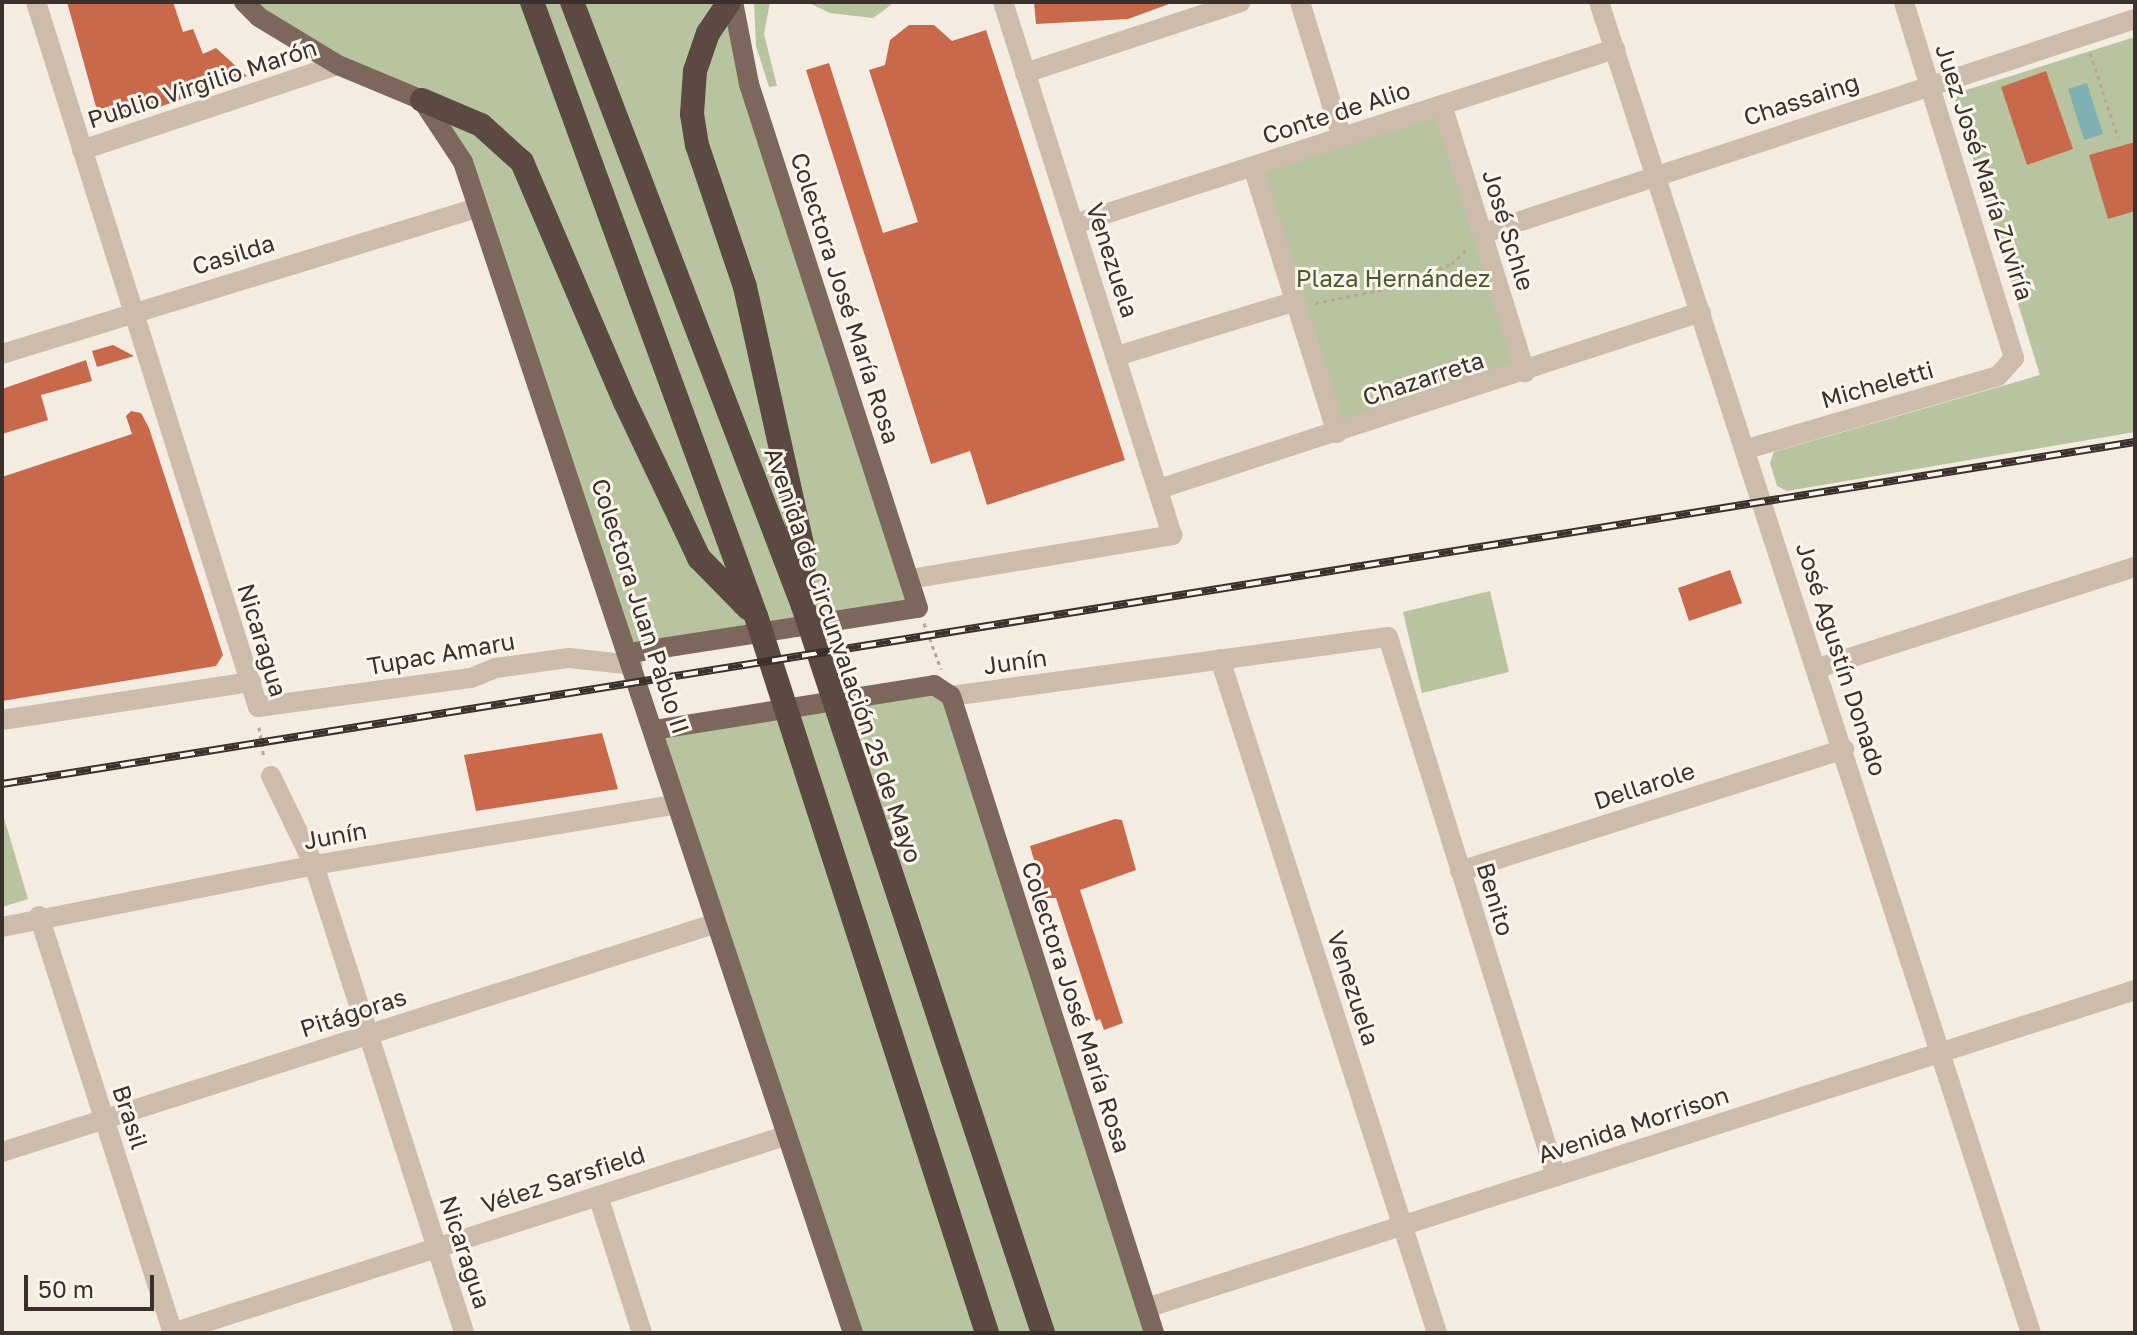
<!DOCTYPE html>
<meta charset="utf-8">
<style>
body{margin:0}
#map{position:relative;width:2137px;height:1335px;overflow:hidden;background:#f4ebe1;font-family:"Golos Text",sans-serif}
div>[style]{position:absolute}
.green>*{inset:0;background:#b8c4a0}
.water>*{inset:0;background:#7fb0b2}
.building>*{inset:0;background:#c8694b}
.path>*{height:3px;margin-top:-1.5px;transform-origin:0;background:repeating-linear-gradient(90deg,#b9a596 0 4px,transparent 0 8px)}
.minor>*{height:20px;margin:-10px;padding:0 10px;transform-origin:10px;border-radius:10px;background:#cdbbac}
.major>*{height:20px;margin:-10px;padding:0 10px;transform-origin:10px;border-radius:10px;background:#7d675c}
.highway>*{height:24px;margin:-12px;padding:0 12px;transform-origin:12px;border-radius:12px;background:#5c4a42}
.rail>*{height:8px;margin-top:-4px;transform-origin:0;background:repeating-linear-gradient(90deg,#fbf5ee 0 15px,#3b302b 0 30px);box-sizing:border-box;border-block:2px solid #3b302b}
span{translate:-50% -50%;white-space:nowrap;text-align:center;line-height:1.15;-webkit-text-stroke:6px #fbf5ee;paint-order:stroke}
.street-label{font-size:24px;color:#3b302b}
.park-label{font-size:24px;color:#4a5a2e}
.frame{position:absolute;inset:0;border:4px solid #3b302b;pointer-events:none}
.scale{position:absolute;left:24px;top:1275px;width:130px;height:36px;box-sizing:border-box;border:4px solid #3b302b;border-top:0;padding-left:10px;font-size:24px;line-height:28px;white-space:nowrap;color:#3b302b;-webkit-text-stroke:6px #fbf5ee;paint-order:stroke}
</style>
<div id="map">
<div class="green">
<div style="clip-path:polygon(244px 2px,733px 2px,918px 608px,630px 653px,443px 126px)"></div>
<div style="clip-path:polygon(754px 2px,770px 2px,764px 34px,777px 86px,769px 87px,756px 46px)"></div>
<div style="clip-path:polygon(807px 2px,895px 2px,873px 18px,830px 13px)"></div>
<div style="clip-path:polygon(2135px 37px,2135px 432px,1787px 491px,1777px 486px,1770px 463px,1774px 452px,2040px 375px,1955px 100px,1960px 92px)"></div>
<div style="clip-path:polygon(1442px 105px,1525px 372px,1337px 433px,1253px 167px)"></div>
<div style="clip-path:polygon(1490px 591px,1509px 672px,1422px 693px,1403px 612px)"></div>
<div style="clip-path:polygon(934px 685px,951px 696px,1154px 1333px,853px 1333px,654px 730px)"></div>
<div style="clip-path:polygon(2px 811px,28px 899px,2px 907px)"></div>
</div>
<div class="water">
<div style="clip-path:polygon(2087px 83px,2103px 134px,2084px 140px,2068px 89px)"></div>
</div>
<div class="building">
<div style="clip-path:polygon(67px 2px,173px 2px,183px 32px,193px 29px,203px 54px,216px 48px,247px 76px,114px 123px,98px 114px)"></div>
<div style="clip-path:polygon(1034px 2px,1169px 2px,1169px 4px,1128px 19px,1036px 24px)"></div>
<div style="clip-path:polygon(909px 25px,934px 25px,952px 41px,986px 30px,1125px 460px,987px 505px,970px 451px,931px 464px,806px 70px,829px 63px,883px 233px,918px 222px,869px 70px,885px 65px,890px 40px)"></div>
<div style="clip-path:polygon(2046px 71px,2073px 149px,2027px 165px,2001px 87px)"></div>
<div style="clip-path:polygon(2135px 142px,2135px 211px,2108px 219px,2089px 155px)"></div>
<div style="clip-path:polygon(113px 345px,134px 356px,97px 367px,92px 351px)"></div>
<div style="clip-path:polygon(86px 360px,92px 381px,41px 395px,48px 420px,2px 434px,2px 389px)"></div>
<div style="clip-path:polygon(131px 411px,141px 413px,149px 428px,223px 655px,216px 666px,2px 701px,2px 477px,132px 434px,126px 416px)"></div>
<div style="clip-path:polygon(1730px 570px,1742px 603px,1689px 621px,1678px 588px)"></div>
<div style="clip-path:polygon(602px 733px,618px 789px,476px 811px,464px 755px)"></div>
<div style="clip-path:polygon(1115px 819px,1122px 820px,1136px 870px,1080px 890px,1123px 1023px,1104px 1030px,1100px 1019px,1096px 1021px,1056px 898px,1045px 898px,1030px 846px)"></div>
</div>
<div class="path">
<div style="left:2090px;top:53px;width:89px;rotate:71.6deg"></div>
<div style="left:1315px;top:303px;width:81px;rotate:-11.4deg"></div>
<div style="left:1394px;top:287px;width:61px;rotate:-22deg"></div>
<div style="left:1451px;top:264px;width:22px;rotate:-43deg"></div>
<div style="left:924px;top:623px;width:49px;rotate:69.7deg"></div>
<div style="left:259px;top:727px;width:31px;rotate:81deg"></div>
</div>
<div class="minor">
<div style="left:36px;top:2px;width:739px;rotate:72.52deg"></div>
<div style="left:258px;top:707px;width:215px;rotate:-7.8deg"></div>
<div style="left:471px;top:678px;width:27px;rotate:-22deg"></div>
<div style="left:496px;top:668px;width:74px;rotate:-7.8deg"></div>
<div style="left:569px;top:658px;width:64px;rotate:6.2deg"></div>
<div style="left:1300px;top:2px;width:142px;rotate:72.8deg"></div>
<div style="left:1599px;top:2px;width:1399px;rotate:72.02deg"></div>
<div style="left:1025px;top:73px;width:227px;rotate:-18.2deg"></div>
<div style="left:1442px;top:105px;width:280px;rotate:72.7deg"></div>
<div style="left:82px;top:150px;width:270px;rotate:-18.4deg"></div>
<div style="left:1253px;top:167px;width:279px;rotate:72.5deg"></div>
<div style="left:1074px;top:224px;width:569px;rotate:-17.93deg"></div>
<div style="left:1484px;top:233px;width:685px;rotate:-18.2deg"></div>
<div style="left:2px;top:354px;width:500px;rotate:-17.09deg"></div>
<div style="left:1117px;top:356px;width:187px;rotate:-17.1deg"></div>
<div style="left:1747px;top:449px;width:261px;rotate:-16.2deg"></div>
<div style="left:1998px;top:376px;width:24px;rotate:-48deg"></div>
<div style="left:2014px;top:358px;width:373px;rotate:-107.2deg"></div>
<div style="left:1159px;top:489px;width:570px;rotate:-18.09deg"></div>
<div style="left:910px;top:579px;width:266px;rotate:-9.5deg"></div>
<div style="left:1172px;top:535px;width:559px;rotate:-107.59deg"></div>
<div style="left:1220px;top:659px;width:708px;rotate:72.15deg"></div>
<div style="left:1818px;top:668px;width:333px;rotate:-17.7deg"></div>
<div style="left:951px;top:696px;width:441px;rotate:-7.7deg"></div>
<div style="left:1388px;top:637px;width:565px;rotate:72.69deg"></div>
<div style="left:2px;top:720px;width:252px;rotate:-8.7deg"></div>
<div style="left:271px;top:776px;width:99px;rotate:64.2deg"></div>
<div style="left:314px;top:865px;width:491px;rotate:72.2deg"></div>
<div style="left:1460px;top:871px;width:403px;rotate:-17.6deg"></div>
<div style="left:39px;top:916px;width:438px;rotate:72.2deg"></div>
<div style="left:2px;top:927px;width:318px;rotate:-11.2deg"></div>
<div style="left:314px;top:865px;width:370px;rotate:-9.5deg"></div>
<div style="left:2px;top:1152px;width:754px;rotate:-17.76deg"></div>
<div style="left:598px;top:1196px;width:144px;rotate:72.2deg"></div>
<div style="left:1146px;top:1308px;width:1039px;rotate:-17.82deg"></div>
<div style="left:172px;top:1333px;width:647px;rotate:-17.82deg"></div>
</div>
<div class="major">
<div style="left:244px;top:2px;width:21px;rotate:45deg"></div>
<div style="left:259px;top:17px;width:92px;rotate:31.3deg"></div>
<div style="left:338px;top:65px;width:91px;rotate:22.6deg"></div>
<div style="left:422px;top:100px;width:74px;rotate:56.5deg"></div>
<div style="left:463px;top:162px;width:1234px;rotate:71.58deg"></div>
<div style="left:630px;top:653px;width:291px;rotate:-8.9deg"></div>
<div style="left:918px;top:608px;width:551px;rotate:-107.88deg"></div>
<div style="left:749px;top:84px;width:84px;rotate:-101deg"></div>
<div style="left:654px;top:730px;width:284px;rotate:-9.1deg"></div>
<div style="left:934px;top:685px;width:20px;rotate:33deg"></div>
<div style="left:951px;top:696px;width:669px;rotate:72.32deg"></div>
</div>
<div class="highway">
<div style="left:532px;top:2px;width:654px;rotate:69.96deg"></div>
<div style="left:756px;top:616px;width:753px;rotate:72.14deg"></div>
<div style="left:572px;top:2px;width:647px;rotate:69.07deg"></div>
<div style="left:803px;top:606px;width:766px;rotate:71.73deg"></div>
<div style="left:729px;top:2px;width:37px;rotate:124deg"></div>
<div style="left:708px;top:33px;width:40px;rotate:108.9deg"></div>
<div style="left:695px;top:71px;width:43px;rotate:94deg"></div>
<div style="left:692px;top:114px;width:31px;rotate:81deg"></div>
<div style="left:697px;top:145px;width:150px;rotate:71.3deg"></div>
<div style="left:745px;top:287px;width:273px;rotate:77.5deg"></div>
<div style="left:804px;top:554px;width:37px;rotate:92deg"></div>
<div style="left:422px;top:100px;width:64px;rotate:23deg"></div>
<div style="left:481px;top:125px;width:55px;rotate:42.1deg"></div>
<div style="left:522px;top:162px;width:261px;rotate:66.8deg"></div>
<div style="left:625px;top:402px;width:173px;rotate:64.6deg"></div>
<div style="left:699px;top:558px;width:70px;rotate:45.6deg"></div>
</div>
<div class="rail">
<div style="left:2px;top:784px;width:2160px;rotate:-9.11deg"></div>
</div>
<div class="street-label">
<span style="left:202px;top:83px;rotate:-18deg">Publio Virgilio Marón</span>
<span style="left:1801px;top:99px;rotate:-18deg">Chassaing</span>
<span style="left:1336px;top:112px;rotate:-18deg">Conte de Alio</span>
<span style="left:1985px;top:172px;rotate:72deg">Juez José María Zuviría</span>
<span style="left:1509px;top:230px;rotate:73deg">José Schle</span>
<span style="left:233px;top:254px;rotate:-17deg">Casilda</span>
<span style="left:1113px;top:260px;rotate:72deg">Venezuela</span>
<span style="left:846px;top:298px;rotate:72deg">Colectora José María Rosa</span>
<span style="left:1423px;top:378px;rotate:-18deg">Chazarreta</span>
<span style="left:1877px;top:384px;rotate:-16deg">Micheletti</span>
<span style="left:641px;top:606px;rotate:72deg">Colectora Juan Pablo II</span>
<span style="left:263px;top:640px;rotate:73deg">Nicaragua</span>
<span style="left:441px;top:653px;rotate:-10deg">Tupac Amaru</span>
<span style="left:844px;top:655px;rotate:71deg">Avenida de Circunvalación 25 de Mayo</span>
<span style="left:1842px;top:659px;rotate:72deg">José Agustín Donado</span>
<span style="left:1015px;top:661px;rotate:-8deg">Junín</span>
<span style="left:1644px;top:785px;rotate:-18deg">Dellarole</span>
<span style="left:335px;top:835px;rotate:-10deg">Junín</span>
<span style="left:1496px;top:899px;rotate:73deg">Benito</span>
<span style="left:1354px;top:988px;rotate:72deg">Venezuela</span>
<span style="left:1077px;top:1007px;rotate:72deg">Colectora José María Rosa</span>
<span style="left:353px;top:1012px;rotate:-18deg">Pitágoras</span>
<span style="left:131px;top:1117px;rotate:72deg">Brasil</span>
<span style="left:1633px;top:1124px;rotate:-18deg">Avenida Morrison</span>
<span style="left:563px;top:1179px;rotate:-18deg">Vélez Sarsfield</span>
<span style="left:466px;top:1252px;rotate:72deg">Nicaragua</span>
</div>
<div class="park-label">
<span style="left:1393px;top:278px">Plaza Hernández</span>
</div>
<div class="frame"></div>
<div class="scale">50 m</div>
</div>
